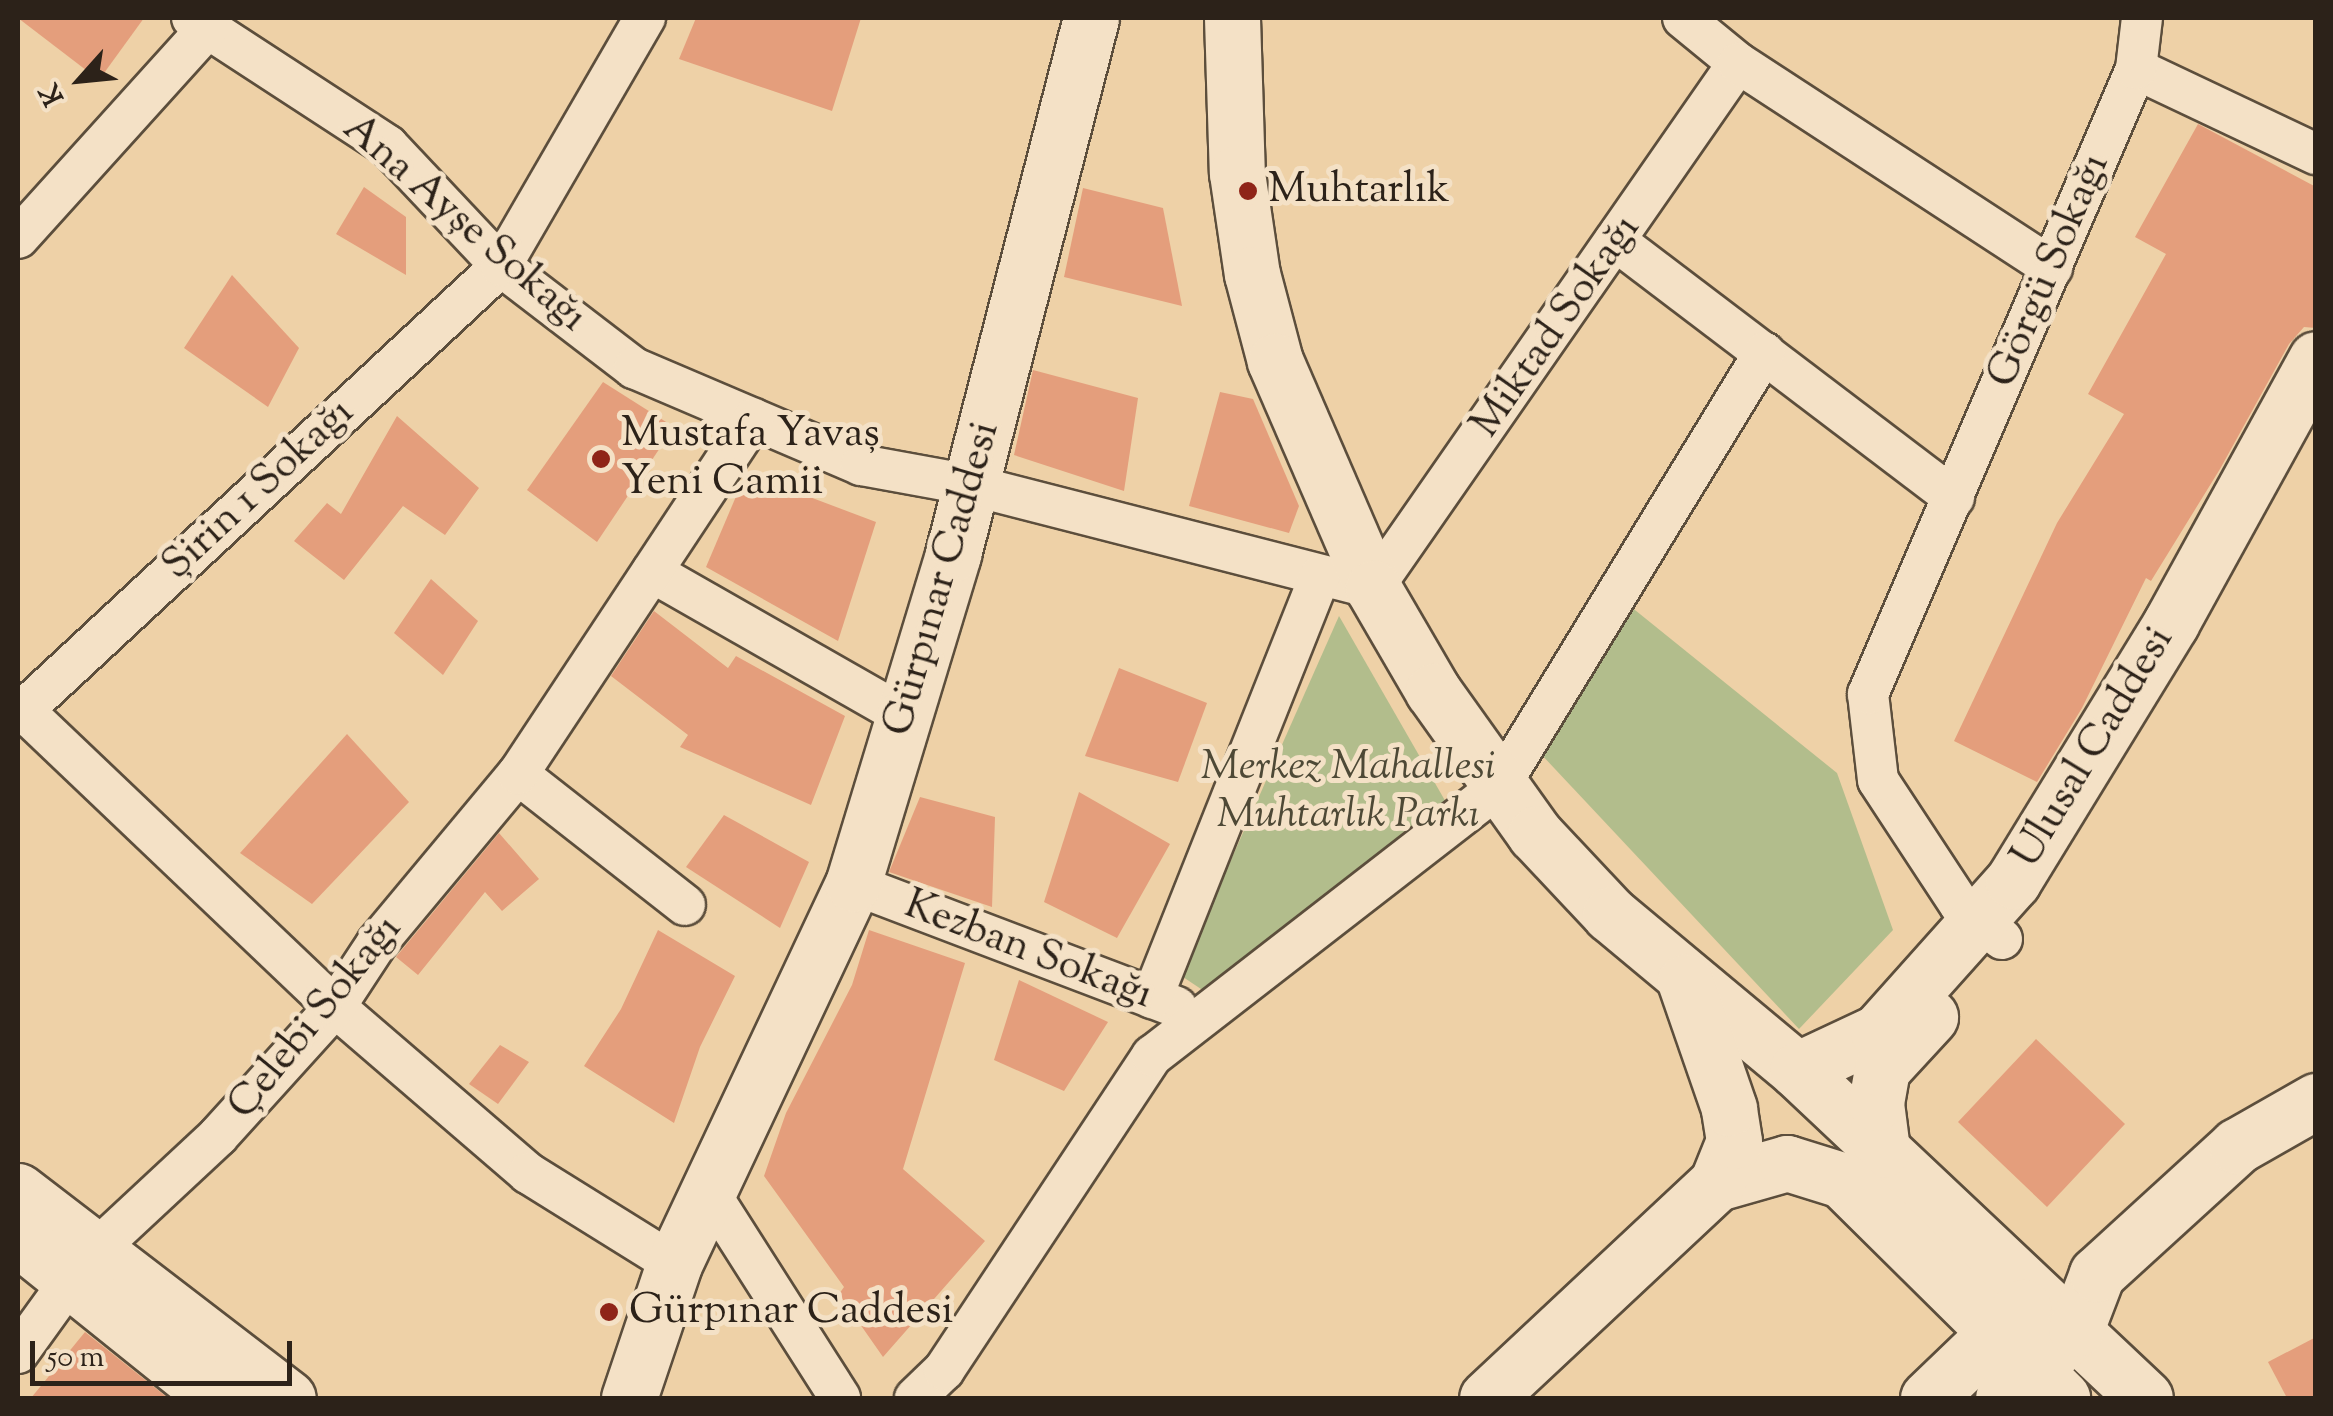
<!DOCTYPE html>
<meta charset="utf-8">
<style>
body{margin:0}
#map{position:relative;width:2333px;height:1416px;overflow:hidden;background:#eed1a7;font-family:"Sorts Mill Goudy",serif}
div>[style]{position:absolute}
.green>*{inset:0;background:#b2bd8c}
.building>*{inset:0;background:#e49e7c}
.roads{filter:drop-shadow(2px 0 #5c4e3c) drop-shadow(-2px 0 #5c4e3c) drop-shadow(0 2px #5c4e3c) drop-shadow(0 -2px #5c4e3c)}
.street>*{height:40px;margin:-20px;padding:0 20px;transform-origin:20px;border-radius:20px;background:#f4e1c6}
.secondary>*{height:55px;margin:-27.5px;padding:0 27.5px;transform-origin:27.5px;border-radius:27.5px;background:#f4e1c6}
.dots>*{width:28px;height:28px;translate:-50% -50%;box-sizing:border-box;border:5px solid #f4e1c6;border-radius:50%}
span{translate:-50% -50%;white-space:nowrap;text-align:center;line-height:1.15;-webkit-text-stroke:10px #f4e1c6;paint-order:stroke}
.poi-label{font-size:42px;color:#2c2219}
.left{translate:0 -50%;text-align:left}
.street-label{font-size:42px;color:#2c2219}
.park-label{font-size:42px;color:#4e4936;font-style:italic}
.frame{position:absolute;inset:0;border:20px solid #2c2219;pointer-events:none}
.north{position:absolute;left:30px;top:30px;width:100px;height:100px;-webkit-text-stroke:8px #f4e1c6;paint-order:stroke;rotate:243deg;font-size:28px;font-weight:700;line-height:40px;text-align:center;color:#2c2219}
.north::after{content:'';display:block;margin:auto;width:35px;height:45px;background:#2c2219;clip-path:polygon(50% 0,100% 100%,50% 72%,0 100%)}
.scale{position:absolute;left:30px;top:1341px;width:262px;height:45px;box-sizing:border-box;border:5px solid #2c2219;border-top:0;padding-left:12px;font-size:30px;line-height:35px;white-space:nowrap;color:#2c2219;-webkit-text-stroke:8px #f4e1c6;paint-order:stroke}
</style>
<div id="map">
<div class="green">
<div style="clip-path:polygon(1630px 606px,1837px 773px,1893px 930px,1799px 1029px,1540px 753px)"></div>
<div style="clip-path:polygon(1339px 616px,1451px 811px,1216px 999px,1180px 975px)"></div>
</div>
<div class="building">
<div style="clip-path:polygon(18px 18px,144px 18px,99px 80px)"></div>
<div style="clip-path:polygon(696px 18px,861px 18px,832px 111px,679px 59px)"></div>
<div style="clip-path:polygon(2198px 124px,2316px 187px,2316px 328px,2304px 327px,2289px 344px,2220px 469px,2151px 581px,2146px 578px,2082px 708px,2037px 782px,1954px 741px,2057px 523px,2124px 414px,2088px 394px,2166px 254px,2135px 237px)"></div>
<div style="clip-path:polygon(364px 187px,406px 217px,406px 275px,336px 234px)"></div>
<div style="clip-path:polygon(1083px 188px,1163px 208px,1182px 306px,1064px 277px)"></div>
<div style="clip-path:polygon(232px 275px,299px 348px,268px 407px,184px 348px)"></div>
<div style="clip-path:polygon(1033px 370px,1138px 398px,1124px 491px,1014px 455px)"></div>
<div style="clip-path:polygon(603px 382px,674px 427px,597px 542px,527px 490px)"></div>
<div style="clip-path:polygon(1220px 392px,1253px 399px,1299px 506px,1289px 533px,1189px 506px)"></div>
<div style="clip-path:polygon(397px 416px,479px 488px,445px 535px,403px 506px,344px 580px,294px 541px,327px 503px,341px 514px)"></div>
<div style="clip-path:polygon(746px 473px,876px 522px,838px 641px,706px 567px)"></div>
<div style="clip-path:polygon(431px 579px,478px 621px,443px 675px,394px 633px)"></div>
<div style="clip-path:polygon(654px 611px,728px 668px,736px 656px,845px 716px,811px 805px,680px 747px,688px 735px,611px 676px)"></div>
<div style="clip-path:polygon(1119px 668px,1207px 703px,1178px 782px,1085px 756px)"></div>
<div style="clip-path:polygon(347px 734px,409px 802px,312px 904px,240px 853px)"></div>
<div style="clip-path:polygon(1079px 792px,1170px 844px,1117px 938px,1044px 902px)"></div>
<div style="clip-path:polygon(920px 797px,995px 817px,992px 907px,889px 872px)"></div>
<div style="clip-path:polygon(724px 815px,809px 862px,780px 928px,686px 867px)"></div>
<div style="clip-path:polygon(499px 833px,539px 879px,502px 911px,485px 892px,418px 975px,396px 957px)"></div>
<div style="clip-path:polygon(658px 930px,735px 976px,700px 1047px,674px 1123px,584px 1066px,621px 1009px)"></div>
<div style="clip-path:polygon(869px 930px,965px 963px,903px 1169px,985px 1241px,883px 1357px,839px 1294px,844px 1287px,764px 1176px,786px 1113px,852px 985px)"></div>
<div style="clip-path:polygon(1019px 980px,1108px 1022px,1064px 1091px,994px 1060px)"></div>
<div style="clip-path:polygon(2036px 1039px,2125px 1124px,2047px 1207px,1958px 1122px)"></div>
<div style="clip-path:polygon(500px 1045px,529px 1062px,498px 1104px,469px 1084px)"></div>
<div style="clip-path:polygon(85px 1332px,168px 1398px,31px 1398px)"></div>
<div style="clip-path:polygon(2316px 1337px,2316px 1398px,2287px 1398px,2268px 1362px)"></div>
</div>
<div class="roads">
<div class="street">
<div style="left:192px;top:18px;width:234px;rotate:33.1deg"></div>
<div style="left:388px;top:146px;width:165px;rotate:46.7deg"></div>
<div style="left:501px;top:266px;width:168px;rotate:37.5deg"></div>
<div style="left:634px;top:368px;width:247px;rotate:23.1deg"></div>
<div style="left:861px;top:465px;width:112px;rotate:10.3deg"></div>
<div style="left:971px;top:485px;width:415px;rotate:14.4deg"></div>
<div style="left:1373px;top:588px;width:639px;rotate:-55.19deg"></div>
<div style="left:1683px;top:18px;width:71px;rotate:39.3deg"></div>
<div style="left:1738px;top:63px;width:375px;rotate:33.1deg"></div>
<div style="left:2136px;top:69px;width:199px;rotate:25.3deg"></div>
<div style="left:18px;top:238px;width:282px;rotate:-47.9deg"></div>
<div style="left:1617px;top:242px;width:423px;rotate:37.2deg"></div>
<div style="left:652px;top:572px;width:292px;rotate:29.7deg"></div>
<div style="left:22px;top:709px;width:432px;rotate:43.6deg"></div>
<div style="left:335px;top:1007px;width:255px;rotate:40.7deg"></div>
<div style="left:528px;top:1173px;width:172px;rotate:31.9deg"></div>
<div style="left:18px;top:715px;width:659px;rotate:-42.91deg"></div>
<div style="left:501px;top:266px;width:287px;rotate:-59.9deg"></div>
<div style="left:518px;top:774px;width:212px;rotate:38.1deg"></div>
<div style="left:853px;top:884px;width:346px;rotate:20.8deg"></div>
<div style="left:2002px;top:939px;width:54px;rotate:-141deg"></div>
<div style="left:1960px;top:905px;width:149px;rotate:-123.3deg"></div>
<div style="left:1878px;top:780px;width:87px;rotate:-96.6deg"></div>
<div style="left:1868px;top:694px;width:680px;rotate:-66.79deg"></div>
<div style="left:2136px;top:69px;width:51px;rotate:-83.3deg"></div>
<div style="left:1152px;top:998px;width:454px;rotate:-68.3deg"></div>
<div style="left:709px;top:1192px;width:244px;rotate:57.5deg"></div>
<div style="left:98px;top:1248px;width:164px;rotate:-43deg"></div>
<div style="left:218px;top:1136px;width:174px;rotate:-47.8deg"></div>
<div style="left:335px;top:1007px;width:77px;rotate:-56.7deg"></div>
<div style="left:377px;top:943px;width:220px;rotate:-50.2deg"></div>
<div style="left:518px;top:774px;width:426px;rotate:-56.5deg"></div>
<div style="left:18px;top:1353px;width:92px;rotate:-54.2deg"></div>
<div style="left:915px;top:1398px;width:40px;rotate:-44deg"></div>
<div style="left:944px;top:1370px;width:377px;rotate:-56.5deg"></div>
<div style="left:1152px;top:1056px;width:439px;rotate:-37.8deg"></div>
<div style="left:1499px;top:787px;width:509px;rotate:-58.59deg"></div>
</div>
<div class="secondary">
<div style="left:1232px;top:18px;width:155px;rotate:88.2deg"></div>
<div style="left:1237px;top:173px;width:102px;rotate:81.6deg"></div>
<div style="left:1252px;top:274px;width:90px;rotate:75.2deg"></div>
<div style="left:1275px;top:361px;width:247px;rotate:66.6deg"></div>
<div style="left:1373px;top:588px;width:119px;rotate:59.8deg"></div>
<div style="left:1433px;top:691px;width:176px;rotate:54.5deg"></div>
<div style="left:1535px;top:834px;width:110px;rotate:46.8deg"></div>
<div style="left:1610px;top:914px;width:244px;rotate:39.8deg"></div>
<div style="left:1797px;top:1070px;width:478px;rotate:43.3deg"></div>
<div style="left:1797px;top:1070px;width:89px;rotate:-25.1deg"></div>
<div style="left:1878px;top:1032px;width:203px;rotate:-48.2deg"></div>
<div style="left:2013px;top:881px;width:303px;rotate:-58.5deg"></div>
<div style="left:2171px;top:623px;width:301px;rotate:-61.2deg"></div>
<div style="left:1882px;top:1150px;width:47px;rotate:-97.3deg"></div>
<div style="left:1876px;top:1103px;width:35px;rotate:-80deg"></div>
<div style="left:1882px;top:1069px;width:71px;rotate:-47.3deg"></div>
<div style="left:1717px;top:1183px;width:73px;rotate:-15.9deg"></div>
<div style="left:1787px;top:1163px;width:58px;rotate:17.2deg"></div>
<div style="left:1842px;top:1180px;width:310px;rotate:44.7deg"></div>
<div style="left:18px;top:1191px;width:340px;rotate:37.5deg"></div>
<div style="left:18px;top:1238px;width:255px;rotate:38.8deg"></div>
<div style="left:629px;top:1398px;width:141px;rotate:-71.4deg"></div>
<div style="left:674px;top:1264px;width:420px;rotate:-64.8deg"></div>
<div style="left:853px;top:884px;width:345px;rotate:-73.1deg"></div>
<div style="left:953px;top:554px;width:553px;rotate:-75.56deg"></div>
<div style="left:1487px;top:1398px;width:315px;rotate:-43.1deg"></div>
<div style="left:1717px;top:1183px;width:45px;rotate:-68deg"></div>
<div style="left:1734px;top:1141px;width:33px;rotate:-99deg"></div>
<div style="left:1729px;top:1108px;width:134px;rotate:-109.1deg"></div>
<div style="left:1928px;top:1398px;width:132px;rotate:-43.8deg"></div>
<div style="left:2003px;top:1398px;width:100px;rotate:-43.4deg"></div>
<div style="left:2076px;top:1329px;width:59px;rotate:-69.1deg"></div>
<div style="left:2097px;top:1274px;width:190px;rotate:-42.4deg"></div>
<div style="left:2237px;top:1146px;width:91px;rotate:-29.7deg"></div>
</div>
</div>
<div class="dots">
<div style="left:1248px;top:191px;background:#8f2418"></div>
<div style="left:601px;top:459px;background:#8f2418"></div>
<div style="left:609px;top:1312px;background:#8f2418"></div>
</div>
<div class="poi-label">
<span class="left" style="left:1268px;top:191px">Muhtarlık</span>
<span class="left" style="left:621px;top:459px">Mustafa Yavaş<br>Yeni Camii</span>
<span class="left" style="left:629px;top:1312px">Gürpınar Caddesi</span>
</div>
<div class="street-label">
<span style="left:464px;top:224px;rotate:41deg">Ana Ayşe Sokağı</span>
<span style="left:2050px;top:271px;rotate:-67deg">Görgü Sokağı</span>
<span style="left:1557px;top:327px;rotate:-55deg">Miktad Sokağı</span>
<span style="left:259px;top:490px;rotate:-43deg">Şirin 1 Sokağı</span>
<span style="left:943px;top:579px;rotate:-74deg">Gürpınar Caddesi</span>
<span style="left:2094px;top:748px;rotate:-59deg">Ulusal Caddesi</span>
<span style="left:1028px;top:951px;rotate:21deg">Kezban Sokağı</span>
<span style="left:316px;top:1018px;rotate:-51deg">Çelebi Sokağı</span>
</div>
<div class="park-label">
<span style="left:1348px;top:792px">Merkez Mahallesi<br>Muhtarlık Parkı</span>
</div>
<div class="frame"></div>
<div class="north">K</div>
<div class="scale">50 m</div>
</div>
